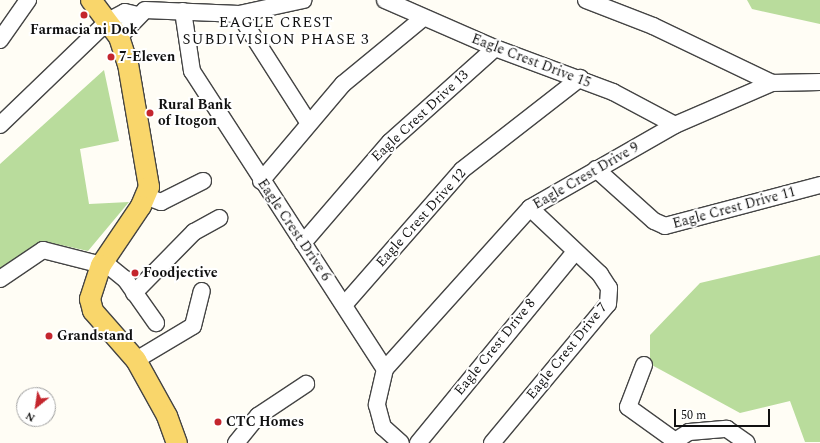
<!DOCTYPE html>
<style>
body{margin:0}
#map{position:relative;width:820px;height:443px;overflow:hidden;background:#fffdf5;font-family:Spectral,serif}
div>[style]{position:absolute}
.forest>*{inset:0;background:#b9dc9c}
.roads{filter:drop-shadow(1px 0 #444) drop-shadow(-1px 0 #444) drop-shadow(0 1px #444) drop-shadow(0 -1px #444)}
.minor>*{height:16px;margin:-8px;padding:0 8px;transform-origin:8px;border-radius:8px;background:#fff}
.major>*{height:20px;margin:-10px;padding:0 10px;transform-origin:10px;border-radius:10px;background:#f9d66b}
.dots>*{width:11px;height:11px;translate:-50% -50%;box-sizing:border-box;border:2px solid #fff;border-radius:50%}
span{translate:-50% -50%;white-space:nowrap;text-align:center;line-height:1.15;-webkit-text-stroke:4px #fff;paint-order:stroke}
.poi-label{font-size:14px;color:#111;font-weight:700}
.left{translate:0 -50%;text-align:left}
.street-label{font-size:14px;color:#111}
.neighbourhood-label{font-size:15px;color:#111;letter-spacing:1px}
.north{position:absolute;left:16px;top:387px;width:40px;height:40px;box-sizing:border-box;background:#fff;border:1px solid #a0a0a0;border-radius:50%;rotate:210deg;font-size:11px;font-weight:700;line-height:16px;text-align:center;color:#111}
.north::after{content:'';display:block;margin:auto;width:14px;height:18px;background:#c4262e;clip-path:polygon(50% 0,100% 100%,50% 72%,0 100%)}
.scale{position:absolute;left:674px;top:409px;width:96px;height:18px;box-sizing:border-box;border:2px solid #111;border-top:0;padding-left:5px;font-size:12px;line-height:14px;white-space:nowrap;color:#111;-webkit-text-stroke:3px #fff;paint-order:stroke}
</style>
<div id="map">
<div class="forest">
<div style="clip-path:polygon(747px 0,820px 0,820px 24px,752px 9px)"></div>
<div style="clip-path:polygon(104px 70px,119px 141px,80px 149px,89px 204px,129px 202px,88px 251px,43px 241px,0 270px,0 164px)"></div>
<div style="clip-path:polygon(820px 255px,820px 442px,805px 442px,790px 401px,740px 413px,650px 364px,650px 335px,700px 283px)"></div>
</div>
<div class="roads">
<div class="minor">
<div style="left:385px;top:0;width:120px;rotate:23.6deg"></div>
<div style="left:495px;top:48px;width:126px;rotate:20.4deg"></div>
<div style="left:613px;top:92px;width:70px;rotate:28deg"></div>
<div style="left:586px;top:0;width:72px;rotate:21.2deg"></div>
<div style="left:653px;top:26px;width:132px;rotate:25.6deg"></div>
<div style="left:772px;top:83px;width:48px;rotate:-1.2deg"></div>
<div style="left:183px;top:11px;width:61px;rotate:81.5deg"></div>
<div style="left:192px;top:71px;width:355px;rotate:57.1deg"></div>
<div style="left:385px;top:369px;width:37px;rotate:103deg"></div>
<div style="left:377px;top:405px;width:23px;rotate:75deg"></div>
<div style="left:383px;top:427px;width:24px;rotate:42deg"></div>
<div style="left:239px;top:14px;width:128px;rotate:57.4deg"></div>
<div style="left:119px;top:37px;width:37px;rotate:-46deg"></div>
<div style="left:145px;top:10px;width:94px;rotate:2.4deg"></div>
<div style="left:239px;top:14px;width:66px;rotate:-12.2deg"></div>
<div style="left:0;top:40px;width:49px;rotate:-55deg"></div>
<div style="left:0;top:125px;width:150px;rotate:-43.9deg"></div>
<div style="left:108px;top:21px;width:19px;rotate:-28deg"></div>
<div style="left:125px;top:12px;width:13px;rotate:13deg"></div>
<div style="left:596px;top:169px;width:78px;rotate:41.9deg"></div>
<div style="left:654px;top:221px;width:12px;rotate:24deg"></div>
<div style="left:665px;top:226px;width:160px;rotate:-14.8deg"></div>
<div style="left:261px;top:181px;width:127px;rotate:-49.8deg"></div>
<div style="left:343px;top:84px;width:104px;rotate:-39.5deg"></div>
<div style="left:145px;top:196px;width:17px;rotate:21deg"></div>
<div style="left:161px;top:202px;width:47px;rotate:-26.6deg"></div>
<div style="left:303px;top:243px;width:133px;rotate:-49.3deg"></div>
<div style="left:390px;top:142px;width:141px;rotate:-41.8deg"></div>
<div style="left:0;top:279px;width:52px;rotate:-34deg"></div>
<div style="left:43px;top:250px;width:69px;rotate:14.2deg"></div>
<div style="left:110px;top:267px;width:19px;rotate:39deg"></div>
<div style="left:125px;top:279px;width:54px;rotate:54.8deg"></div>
<div style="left:134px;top:293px;width:86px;rotate:-45.5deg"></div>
<div style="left:194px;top:232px;width:29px;rotate:-29deg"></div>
<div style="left:344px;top:305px;width:179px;rotate:-48.8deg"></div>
<div style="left:462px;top:170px;width:150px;rotate:-37.9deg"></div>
<div style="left:136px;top:360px;width:66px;rotate:-30.8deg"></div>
<div style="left:193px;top:326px;width:36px;rotate:-76deg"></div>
<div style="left:644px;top:365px;width:45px;rotate:110.9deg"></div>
<div style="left:628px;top:407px;width:57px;rotate:35.7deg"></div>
<div style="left:385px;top:369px;width:217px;rotate:-48deg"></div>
<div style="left:530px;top:208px;width:167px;rotate:-29.8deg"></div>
<div style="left:675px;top:125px;width:106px;rotate:-23.4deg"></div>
<div style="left:236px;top:443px;width:35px;rotate:-51deg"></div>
<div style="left:258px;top:416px;width:58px;rotate:-33.7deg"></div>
<div style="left:418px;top:443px;width:247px;rotate:-50.6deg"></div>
<div style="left:492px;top:443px;width:181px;rotate:-50.2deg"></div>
<div style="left:608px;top:304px;width:16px;rotate:-86deg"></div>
<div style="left:609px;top:288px;width:17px;rotate:-123deg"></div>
<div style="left:600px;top:274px;width:96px;rotate:-136.7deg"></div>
<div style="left:672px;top:443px;width:20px;rotate:-33deg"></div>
<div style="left:689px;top:432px;width:38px;rotate:-5deg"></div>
<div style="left:727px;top:429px;width:24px;rotate:35deg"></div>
</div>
<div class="major">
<div style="left:91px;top:0;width:46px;rotate:52.9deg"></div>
<div style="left:119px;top:37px;width:28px;rotate:72deg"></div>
<div style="left:128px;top:64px;width:125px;rotate:80.3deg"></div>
<div style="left:149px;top:187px;width:21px;rotate:113deg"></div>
<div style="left:141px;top:206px;width:71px;rotate:124.1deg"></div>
<div style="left:101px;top:265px;width:36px;rotate:108deg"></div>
<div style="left:90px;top:299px;width:12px;rotate:76deg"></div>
<div style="left:93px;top:311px;width:65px;rotate:48.7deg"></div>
<div style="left:136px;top:360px;width:64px;rotate:61deg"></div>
<div style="left:167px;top:416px;width:29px;rotate:70deg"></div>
</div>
</div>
<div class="dots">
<div style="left:84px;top:15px;background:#c4262e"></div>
<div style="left:111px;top:57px;background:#c4262e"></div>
<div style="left:150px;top:113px;background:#c4262e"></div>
<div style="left:135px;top:273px;background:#c4262e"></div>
<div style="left:49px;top:336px;background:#c4262e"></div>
<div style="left:218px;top:422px;background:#c4262e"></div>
</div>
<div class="poi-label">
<span style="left:84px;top:30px">Farmacia ni Dok</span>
<span class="left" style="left:119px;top:57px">7-Eleven</span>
<span class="left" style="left:158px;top:113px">Rural Bank<br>of Itogon</span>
<span class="left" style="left:143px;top:273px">Foodjective</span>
<span class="left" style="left:57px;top:336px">Grandstand</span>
<span class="left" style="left:226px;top:422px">CTC Homes</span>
</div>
<div class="street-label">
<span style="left:531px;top:61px;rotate:21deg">Eagle Crest Drive 15</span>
<span style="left:420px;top:116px;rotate:-43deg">Eagle Crest Drive 13</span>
<span style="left:586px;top:176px;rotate:-30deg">Eagle Crest Drive 9</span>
<span style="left:734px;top:208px;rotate:-15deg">Eagle Crest Drive 11</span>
<span style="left:421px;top:218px;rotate:-48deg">Eagle Crest Drive 12</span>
<span style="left:294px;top:230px;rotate:56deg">Eagle Crest Drive 6</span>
<span style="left:495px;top:347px;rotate:-51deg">Eagle Crest Drive 8</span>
<span style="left:567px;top:351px;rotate:-51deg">Eagle Crest Drive 7</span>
</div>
<div class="neighbourhood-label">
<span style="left:276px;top:31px">EAGLE CREST<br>SUBDIVISION PHASE 3</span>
</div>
<div class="north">N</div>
<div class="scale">50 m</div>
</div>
